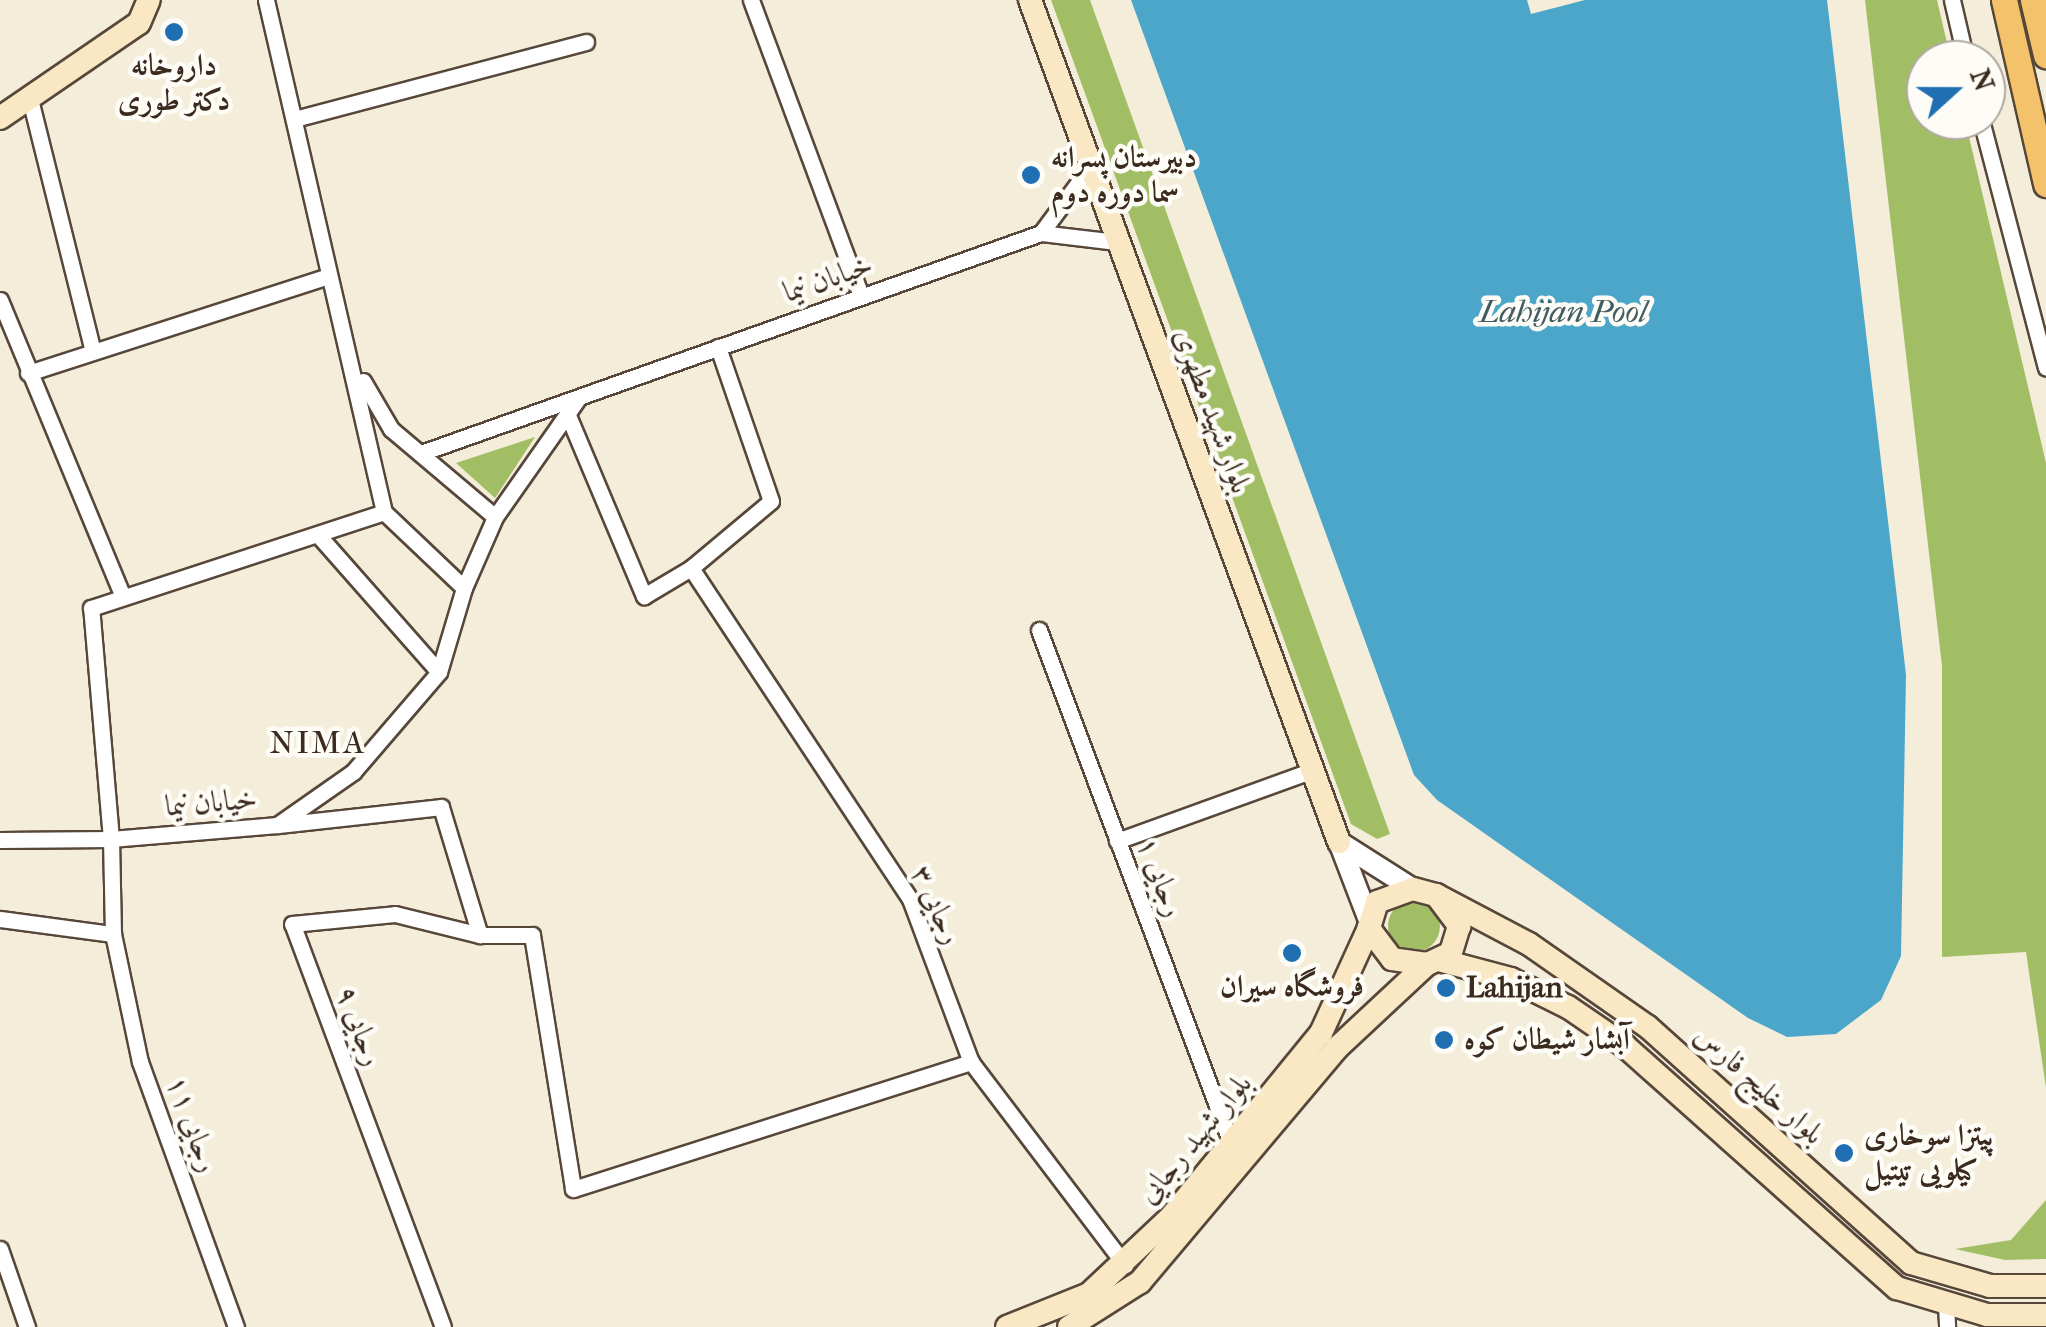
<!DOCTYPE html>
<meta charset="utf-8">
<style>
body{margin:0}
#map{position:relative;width:2046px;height:1327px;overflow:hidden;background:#f4edda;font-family:"IM FELL French Canon",Amiri,serif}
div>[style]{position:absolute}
.green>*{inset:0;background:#a2be65}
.round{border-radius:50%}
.water>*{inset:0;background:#4ba6c9}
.roads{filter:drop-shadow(2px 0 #57473a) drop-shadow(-2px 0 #57473a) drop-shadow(0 2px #57473a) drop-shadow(0 -2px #57473a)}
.minor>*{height:15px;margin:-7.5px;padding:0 7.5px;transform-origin:7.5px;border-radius:7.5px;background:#fff}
.tertiary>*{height:20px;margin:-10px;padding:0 10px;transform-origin:10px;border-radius:10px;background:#fff}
.secondary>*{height:22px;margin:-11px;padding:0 11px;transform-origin:11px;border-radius:11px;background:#fae7c3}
.primary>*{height:25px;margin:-12.5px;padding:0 12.5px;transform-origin:12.5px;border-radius:12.5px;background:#f3c26a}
.dots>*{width:28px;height:28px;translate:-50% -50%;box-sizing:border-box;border:5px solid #fdfcf7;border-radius:50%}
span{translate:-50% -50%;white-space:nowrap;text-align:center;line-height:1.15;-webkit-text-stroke:9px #fdfcf7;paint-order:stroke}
.poi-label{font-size:30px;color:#3b2a1e;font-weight:700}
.left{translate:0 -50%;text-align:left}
.street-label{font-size:30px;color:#3b2a1e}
.water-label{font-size:32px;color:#415c62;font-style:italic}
.neighbourhood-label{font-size:32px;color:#3b2a1e;letter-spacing:2.5px}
.north{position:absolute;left:1906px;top:40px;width:100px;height:100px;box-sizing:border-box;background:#fdfcf7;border:2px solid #afa8a0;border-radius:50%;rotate:69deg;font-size:28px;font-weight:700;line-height:40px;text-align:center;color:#3b2a1e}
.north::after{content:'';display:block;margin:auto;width:35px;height:45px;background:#1f6fb2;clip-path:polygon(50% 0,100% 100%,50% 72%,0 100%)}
</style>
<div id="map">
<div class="green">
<div style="clip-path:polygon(1051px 0,1090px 0,1390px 834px,1377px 839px,1351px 824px)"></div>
<div style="clip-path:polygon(1865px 0,1937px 0,1951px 60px,1926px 60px,1926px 120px,1965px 120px,2046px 463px,2046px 1088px,2026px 952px,1942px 957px,1942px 666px)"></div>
<div style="clip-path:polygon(535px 437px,495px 498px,456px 463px)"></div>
<div class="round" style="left:1388px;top:900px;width:52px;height:52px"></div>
<div style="clip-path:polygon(2046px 1200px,2046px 1259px,2005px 1260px,1955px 1249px,2011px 1240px)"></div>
</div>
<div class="water">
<div style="clip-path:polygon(1131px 0,1527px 0,1531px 14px,1585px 0,1827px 0,1906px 675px,1901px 956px,1881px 1000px,1836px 1034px,1787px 1037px,1748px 1018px,1437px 800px,1414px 775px)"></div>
</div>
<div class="roads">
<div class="minor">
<div style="left:266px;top:0;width:525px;rotate:77.02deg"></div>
<div style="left:384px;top:512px;width:110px;rotate:43.5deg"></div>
<div style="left:751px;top:0;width:316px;rotate:69.6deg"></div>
<div style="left:1952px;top:0;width:62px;rotate:76.9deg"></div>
<div style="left:30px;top:99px;width:260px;rotate:76deg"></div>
<div style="left:298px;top:118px;width:298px;rotate:-14.8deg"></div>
<div style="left:1981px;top:120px;width:256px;rotate:75.3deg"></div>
<div style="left:1041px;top:233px;width:82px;rotate:-53.4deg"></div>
<div style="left:0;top:300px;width:319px;rotate:67.5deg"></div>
<div style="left:28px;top:373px;width:316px;rotate:-17.9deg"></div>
<div style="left:363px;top:381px;width:56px;rotate:59.7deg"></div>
<div style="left:391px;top:429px;width:136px;rotate:40.2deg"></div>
<div style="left:567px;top:413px;width:199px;rotate:67.2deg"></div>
<div style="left:644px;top:596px;width:55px;rotate:-30.8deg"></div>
<div style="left:691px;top:568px;width:104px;rotate:-39.9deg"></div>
<div style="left:771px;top:501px;width:163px;rotate:-109deg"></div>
<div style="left:421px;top:453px;width:658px;rotate:-19.54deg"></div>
<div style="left:1041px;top:233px;width:77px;rotate:6.8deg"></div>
<div style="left:319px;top:536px;width:181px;rotate:48.6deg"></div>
<div style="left:691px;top:568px;width:397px;rotate:56.5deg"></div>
<div style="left:910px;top:899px;width:174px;rotate:69.5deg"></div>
<div style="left:971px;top:1062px;width:255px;rotate:52.8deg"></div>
<div style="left:1039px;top:630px;width:548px;rotate:69.48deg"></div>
<div style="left:279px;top:825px;width:163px;rotate:-6.3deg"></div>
<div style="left:441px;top:807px;width:134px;rotate:73.1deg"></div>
<div style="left:0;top:840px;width:111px;rotate:-0.5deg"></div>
<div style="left:111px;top:839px;width:167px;rotate:-4.8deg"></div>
<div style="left:277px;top:825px;width:93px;rotate:-34.9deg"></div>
<div style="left:353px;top:772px;width:132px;rotate:-49.3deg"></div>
<div style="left:439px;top:672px;width:88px;rotate:-73.4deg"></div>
<div style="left:464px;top:588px;width:77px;rotate:-66.4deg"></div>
<div style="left:495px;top:517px;width:143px;rotate:-55deg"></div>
<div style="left:1117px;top:841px;width:208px;rotate:-19.9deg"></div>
<div style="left:0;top:919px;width:114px;rotate:7.6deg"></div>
<div style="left:0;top:1249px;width:83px;rotate:70.9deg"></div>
<div style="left:1946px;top:1305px;width:22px;rotate:87deg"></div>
<div style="left:236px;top:1327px;width:282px;rotate:-109.9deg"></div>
<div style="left:140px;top:1062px;width:131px;rotate:-101.9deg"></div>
<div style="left:113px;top:934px;width:95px;rotate:-91.2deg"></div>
<div style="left:111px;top:839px;width:232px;rotate:-94.9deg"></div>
<div style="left:91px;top:608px;width:308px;rotate:-18.1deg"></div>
<div style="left:443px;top:1327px;width:430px;rotate:-110.5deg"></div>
<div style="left:292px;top:924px;width:103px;rotate:-5.5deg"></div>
<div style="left:395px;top:914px;width:88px;rotate:13.9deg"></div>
<div style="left:480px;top:935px;width:52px"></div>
<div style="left:532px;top:935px;width:257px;rotate:80.8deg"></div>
<div style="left:573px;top:1189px;width:418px;rotate:-17.7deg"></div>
</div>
<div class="tertiary">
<div style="left:1339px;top:842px;width:88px;rotate:32.4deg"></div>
<div style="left:1339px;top:842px;width:84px;rotate:69deg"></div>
</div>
<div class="secondary">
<div style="left:1030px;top:0;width:897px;rotate:69.85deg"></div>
<div style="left:0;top:118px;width:168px;rotate:-34.4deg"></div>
<div style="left:139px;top:23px;width:25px;rotate:-67deg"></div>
<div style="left:1413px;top:889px;width:24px;rotate:15deg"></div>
<div style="left:1436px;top:895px;width:39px;rotate:53deg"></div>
<div style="left:1459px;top:926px;width:28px;rotate:107deg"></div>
<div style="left:1451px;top:953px;width:26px;rotate:155deg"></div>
<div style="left:1427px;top:964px;width:35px;rotate:-172deg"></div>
<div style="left:1392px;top:959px;width:39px;rotate:-127deg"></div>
<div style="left:1369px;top:928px;width:27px;rotate:-73deg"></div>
<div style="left:1377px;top:902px;width:38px;rotate:-20deg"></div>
<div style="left:1436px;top:895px;width:105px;rotate:27.8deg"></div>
<div style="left:1529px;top:944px;width:145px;rotate:34.9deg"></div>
<div style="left:1648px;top:1027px;width:353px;rotate:41.9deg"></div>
<div style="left:1911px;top:1263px;width:82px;rotate:16.2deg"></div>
<div style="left:1990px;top:1286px;width:56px"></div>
<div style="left:1439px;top:960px;width:74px;rotate:14.8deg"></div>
<div style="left:1511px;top:979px;width:64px;rotate:26.2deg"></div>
<div style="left:1568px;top:1007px;width:69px;rotate:34.4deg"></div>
<div style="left:1625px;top:1046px;width:364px;rotate:41.7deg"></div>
<div style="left:1897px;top:1288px;width:94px;rotate:16.7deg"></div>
<div style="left:1987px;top:1315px;width:59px"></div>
<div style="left:1007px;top:1327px;width:88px;rotate:-21.9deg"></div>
<div style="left:1089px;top:1294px;width:112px;rotate:-43.2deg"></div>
<div style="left:1171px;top:1217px;width:237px;rotate:-50.8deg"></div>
<div style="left:1321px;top:1033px;width:115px;rotate:-65.4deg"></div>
<div style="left:1069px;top:1327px;width:84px;rotate:-32.4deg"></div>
<div style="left:1140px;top:1282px;width:307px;rotate:-49.9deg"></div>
<div style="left:1338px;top:1047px;width:122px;rotate:-43deg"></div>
</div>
<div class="primary">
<div style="left:2004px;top:0;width:189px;rotate:77.1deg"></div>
<div style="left:2033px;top:0;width:57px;rotate:76.7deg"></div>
</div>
</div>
<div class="dots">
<div style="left:174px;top:32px;background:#1f6fb2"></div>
<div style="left:1031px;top:175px;background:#1f6fb2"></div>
<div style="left:1292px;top:953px;background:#1f6fb2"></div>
<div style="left:1446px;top:988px;background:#1f6fb2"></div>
<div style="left:1444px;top:1040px;background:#1f6fb2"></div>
<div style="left:1844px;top:1153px;background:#1f6fb2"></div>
</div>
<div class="poi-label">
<span style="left:174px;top:83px">داروخانه<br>دکتر طوری</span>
<span class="left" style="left:1051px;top:175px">دبیرستان پسرانه<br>سما دوره دوم</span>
<span style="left:1292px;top:987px">فروشگاه سیران</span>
<span class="left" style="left:1466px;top:988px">Lahijan</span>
<span class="left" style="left:1464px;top:1040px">آبشار شیطان کوه</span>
<span class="left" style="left:1864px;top:1153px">پیتزا سوخاری<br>کیلویی تیتیل</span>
</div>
<div class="street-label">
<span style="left:828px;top:279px;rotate:-19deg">خیابان نیما</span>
<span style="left:1212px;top:411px;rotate:70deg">بلوار شهید مطهری</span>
<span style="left:211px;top:803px;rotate:-5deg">خیابان نیما</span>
<span style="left:1160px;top:877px;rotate:69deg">رجایی ۱</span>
<span style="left:936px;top:905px;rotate:65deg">رجایی ۳</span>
<span style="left:359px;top:1026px;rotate:69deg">رجایی ۹</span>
<span style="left:1759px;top:1085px;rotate:42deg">بلوار خلیج فارس</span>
<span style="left:192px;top:1124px;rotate:70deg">رجایی ۱۱</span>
<span style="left:1195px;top:1139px;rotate:-50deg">بلوار شهید رجایی</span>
</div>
<div class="water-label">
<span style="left:1563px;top:312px">Lahijan Pool</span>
</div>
<div class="neighbourhood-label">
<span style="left:318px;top:743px">NIMA</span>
</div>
<div class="north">N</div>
</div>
